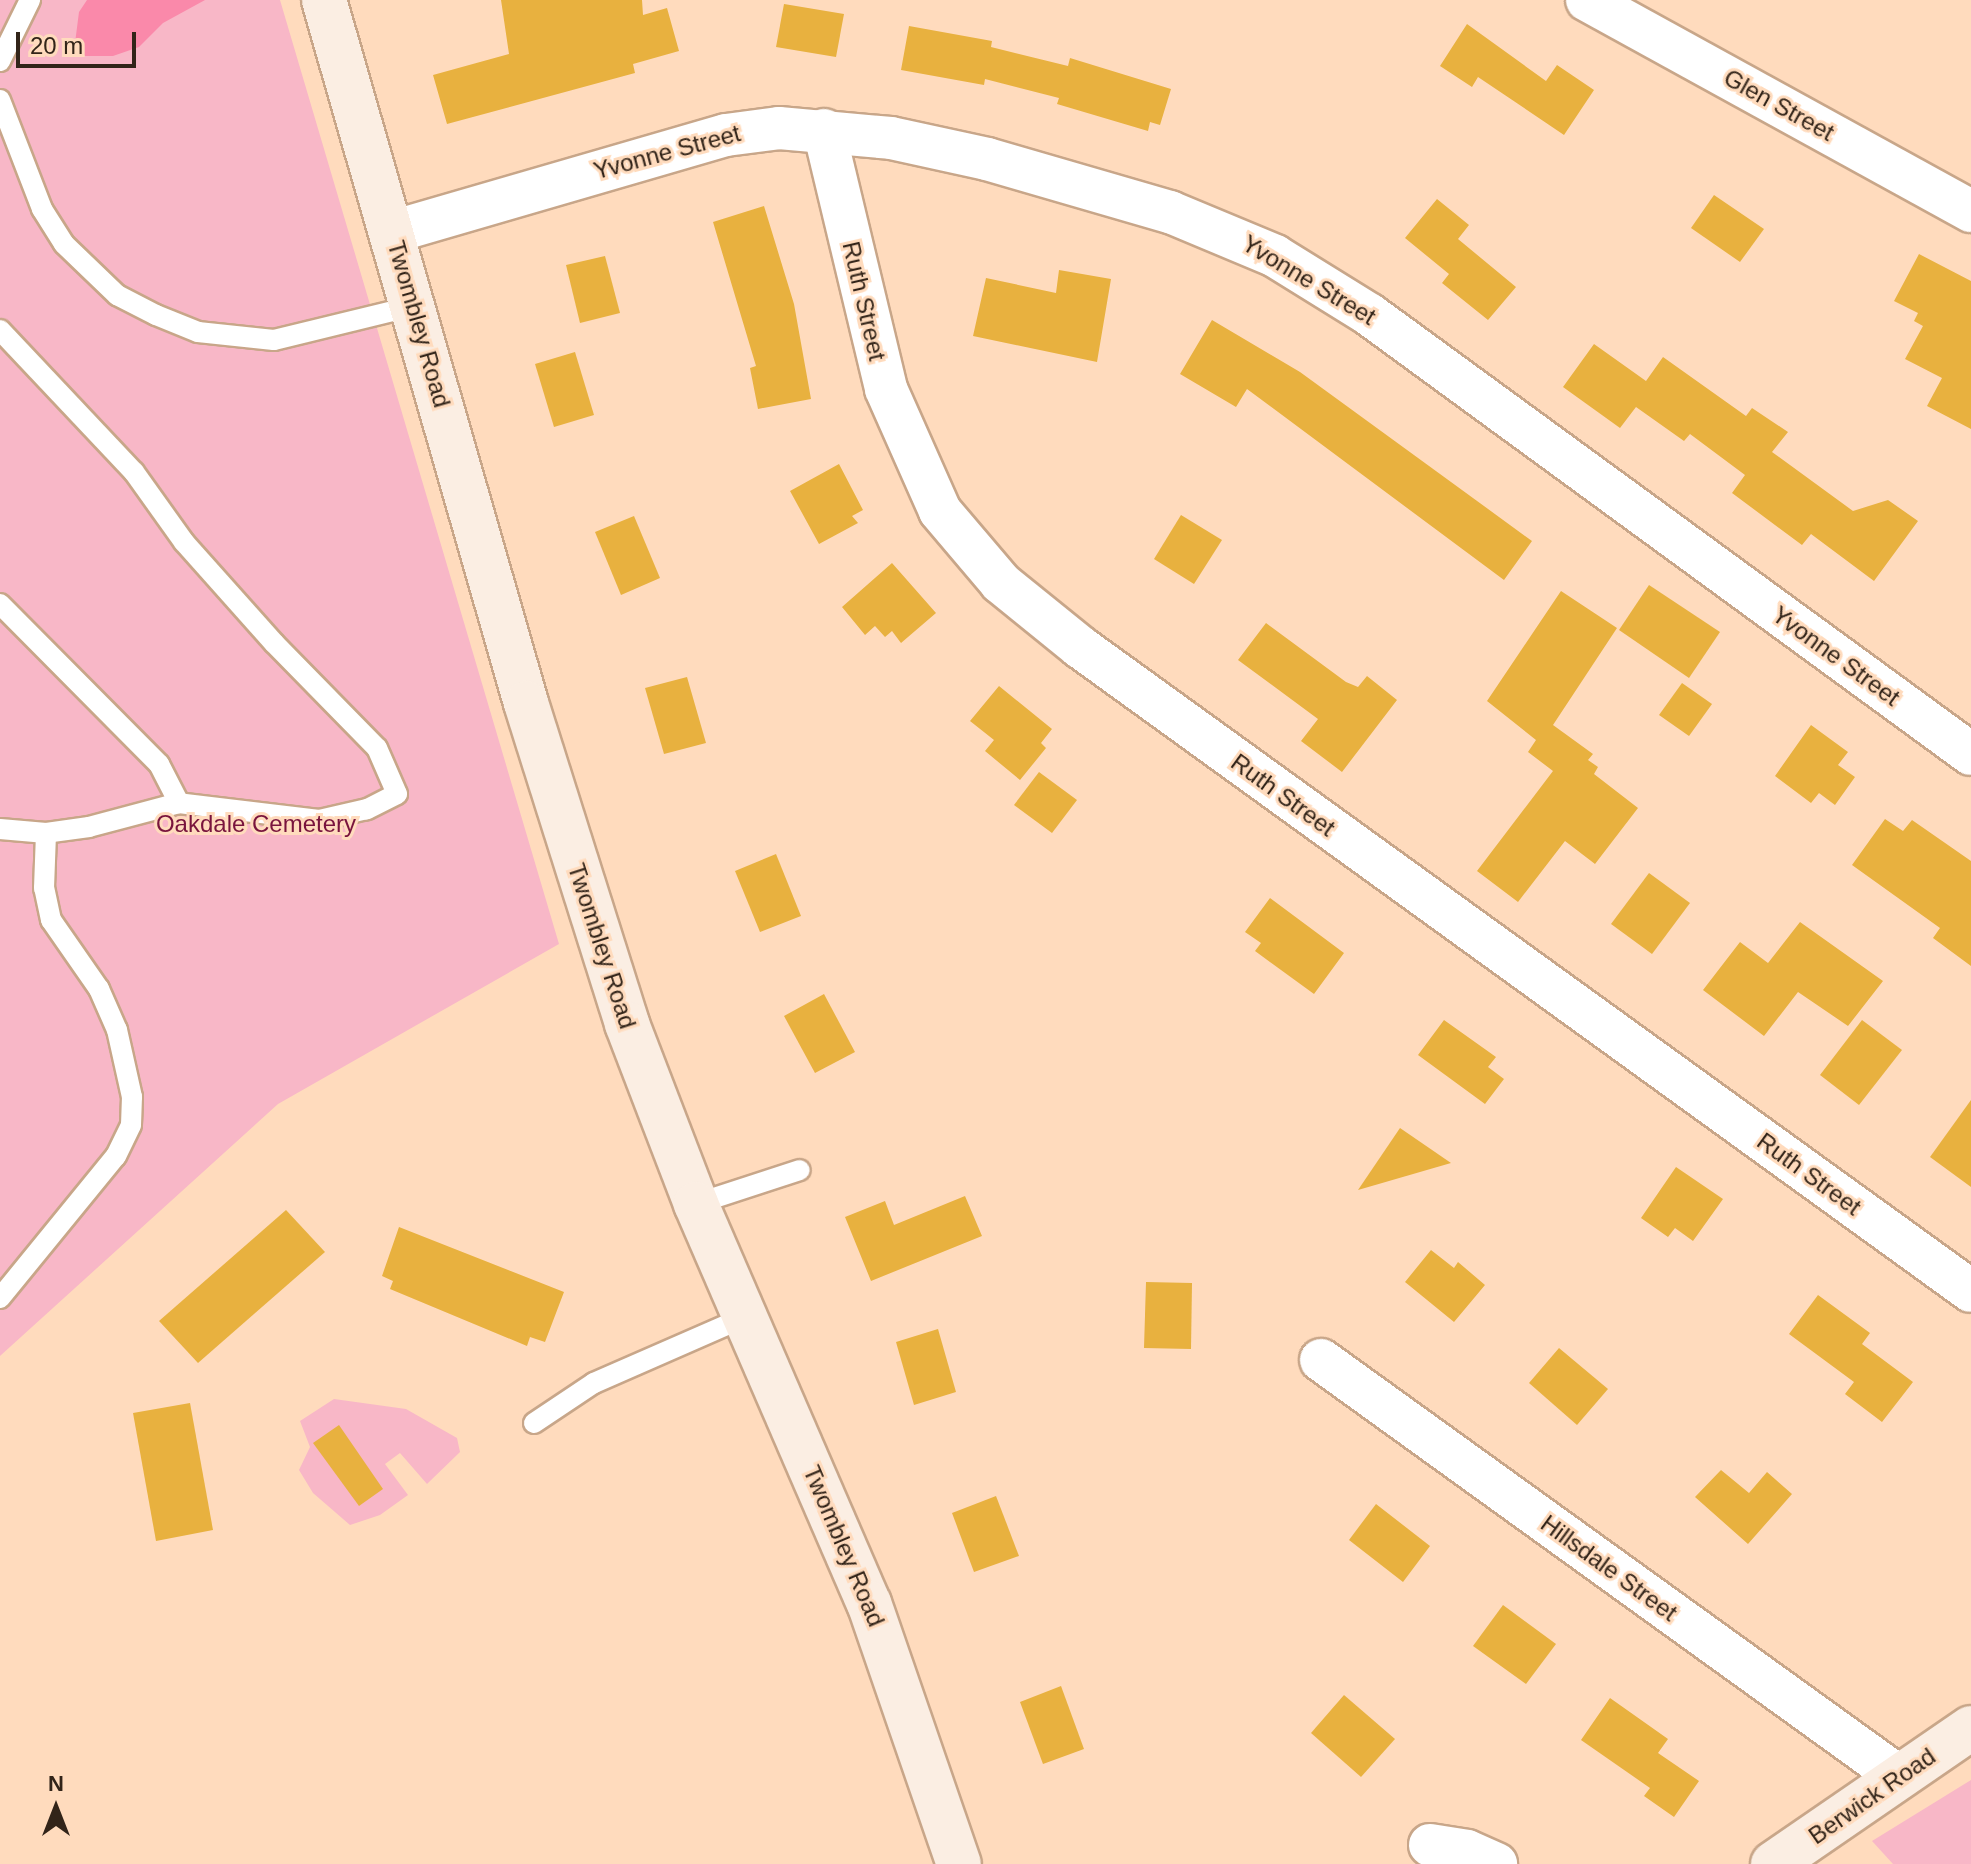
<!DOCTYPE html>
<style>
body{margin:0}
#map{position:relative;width:1971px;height:1864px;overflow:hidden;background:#ffdbbd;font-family:Helvetica,sans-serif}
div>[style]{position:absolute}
.green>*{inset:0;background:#f8b7c7}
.forest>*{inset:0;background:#fa89aa}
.building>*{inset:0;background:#e8b13f}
.roads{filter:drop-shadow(2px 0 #c8a689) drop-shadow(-2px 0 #c8a689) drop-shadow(0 2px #c8a689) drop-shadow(0 -2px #c8a689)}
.lane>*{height:20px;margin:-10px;padding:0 10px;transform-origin:10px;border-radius:10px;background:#fff}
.street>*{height:42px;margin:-21px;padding:0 21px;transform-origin:21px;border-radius:21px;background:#fff}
.secondary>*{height:44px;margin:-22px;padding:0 22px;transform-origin:22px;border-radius:22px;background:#fbeee3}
span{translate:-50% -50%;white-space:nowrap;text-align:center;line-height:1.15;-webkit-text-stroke:6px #ffdbbd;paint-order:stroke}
.street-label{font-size:24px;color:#322419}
.park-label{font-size:24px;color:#79143d}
.north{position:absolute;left:16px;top:1768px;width:80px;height:80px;-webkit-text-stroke:6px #ffdbbd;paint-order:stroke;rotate:0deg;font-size:22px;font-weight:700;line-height:32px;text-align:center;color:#322419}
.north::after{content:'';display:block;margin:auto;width:28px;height:36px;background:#322419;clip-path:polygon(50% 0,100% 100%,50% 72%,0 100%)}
.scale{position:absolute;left:16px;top:32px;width:120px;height:36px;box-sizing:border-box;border:4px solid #322419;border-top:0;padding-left:10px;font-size:24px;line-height:28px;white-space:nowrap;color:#322419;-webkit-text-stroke:6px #ffdbbd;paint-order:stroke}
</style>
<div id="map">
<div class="green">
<div style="clip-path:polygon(0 0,280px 0,559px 944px,278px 1104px,0 1356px)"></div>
<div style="clip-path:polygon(334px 1399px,406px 1409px,457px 1438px,460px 1452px,427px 1484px,400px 1453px,385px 1464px,408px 1495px,380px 1515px,350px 1525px,313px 1493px,299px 1470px,310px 1447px,300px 1421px)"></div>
<div style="clip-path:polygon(1971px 1780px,1971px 1864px,1893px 1864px,1872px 1841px)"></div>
</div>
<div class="forest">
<div style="clip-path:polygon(87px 0,205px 0,163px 23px,139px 47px,113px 56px,85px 56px,75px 43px,79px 12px)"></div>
</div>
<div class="building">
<div style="clip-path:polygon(501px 0,642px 0,643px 15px,667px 8px,679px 51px,633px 64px,635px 73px,447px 124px,433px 75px,509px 54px)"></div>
<div style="clip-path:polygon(784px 4px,844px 14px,836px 57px,776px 47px)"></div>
<div style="clip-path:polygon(1467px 24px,1546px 81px,1557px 65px,1594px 90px,1564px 135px,1478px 77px,1472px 87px,1440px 66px)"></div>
<div style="clip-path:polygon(909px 26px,992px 41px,991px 47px,1068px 66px,1070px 58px,1171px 89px,1160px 125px,1150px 122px,1148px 131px,1057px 104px,1059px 98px,985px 79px,984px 85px,901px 70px)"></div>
<div style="clip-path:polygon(1714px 195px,1764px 229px,1740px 262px,1691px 228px)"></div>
<div style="clip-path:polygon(1437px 199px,1469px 225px,1458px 239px,1516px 287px,1488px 320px,1442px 283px,1449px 274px,1405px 238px)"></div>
<div style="clip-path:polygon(764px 206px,794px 304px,811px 399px,758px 409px,750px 368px,756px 366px,713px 222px)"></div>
<div style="clip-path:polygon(1919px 254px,1971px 281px,1971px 429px,1927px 406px,1942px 378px,1905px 359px,1923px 326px,1914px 321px,1918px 313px,1894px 301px)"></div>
<div style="clip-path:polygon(605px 256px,620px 313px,580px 323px,566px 265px)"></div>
<div style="clip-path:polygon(1059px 270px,1111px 279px,1097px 362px,973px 336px,986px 278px,1056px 293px)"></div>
<div style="clip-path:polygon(1212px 320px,1300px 372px,1532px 541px,1504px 580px,1247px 389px,1236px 407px,1180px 374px)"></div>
<div style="clip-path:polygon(1594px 344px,1646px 381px,1663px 357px,1746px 416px,1752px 408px,1788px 432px,1772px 452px,1853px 511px,1888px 500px,1918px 521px,1874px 581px,1811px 534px,1802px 545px,1732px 493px,1745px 475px,1690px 434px,1684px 441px,1636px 407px,1620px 428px,1563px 387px)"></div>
<div style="clip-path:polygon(575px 352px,594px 415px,554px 427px,535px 364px)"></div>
<div style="clip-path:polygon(839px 464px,863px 510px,852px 516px,858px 523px,819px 544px,790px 491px)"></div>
<div style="clip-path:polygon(1181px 515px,1222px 540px,1194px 584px,1154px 559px)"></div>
<div style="clip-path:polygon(634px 516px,660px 578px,621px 595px,595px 532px)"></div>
<div style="clip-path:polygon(892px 563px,936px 613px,901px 643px,892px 631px,885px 637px,875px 626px,865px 635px,842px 607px)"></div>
<div style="clip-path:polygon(1649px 585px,1720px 632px,1689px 678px,1619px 630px)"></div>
<div style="clip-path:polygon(1561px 591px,1617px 628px,1553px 725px,1593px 754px,1588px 760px,1598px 767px,1594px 774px,1638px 808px,1595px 864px,1565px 841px,1518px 902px,1477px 871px,1553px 771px,1528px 752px,1536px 740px,1487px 701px)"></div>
<div style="clip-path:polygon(1266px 623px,1346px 682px,1358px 687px,1367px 676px,1397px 700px,1342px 772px,1301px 741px,1318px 719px,1238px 660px)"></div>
<div style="clip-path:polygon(687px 677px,706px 743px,664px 754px,645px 688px)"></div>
<div style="clip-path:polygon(1682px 683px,1712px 704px,1689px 736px,1659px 715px)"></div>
<div style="clip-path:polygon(999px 686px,1052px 729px,1041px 743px,1046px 748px,1020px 780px,985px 751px,994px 740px,970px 721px)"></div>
<div style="clip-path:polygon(1811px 725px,1848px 752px,1838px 765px,1855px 777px,1835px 805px,1819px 793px,1811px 803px,1775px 776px)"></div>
<div style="clip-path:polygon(1039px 772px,1077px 800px,1052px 833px,1014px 805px)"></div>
<div style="clip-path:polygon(1885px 819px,1903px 831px,1912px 820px,1971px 861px,1971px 966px,1933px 938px,1940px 928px,1852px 865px)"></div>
<div style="clip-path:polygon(776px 854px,801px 916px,760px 932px,735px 871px)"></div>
<div style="clip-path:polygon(1649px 873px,1690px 903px,1652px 954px,1611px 924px)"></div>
<div style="clip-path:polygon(1270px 898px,1344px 953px,1314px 994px,1255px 951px,1261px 943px,1245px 932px)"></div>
<div style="clip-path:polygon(1800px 922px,1883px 981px,1848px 1026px,1798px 992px,1764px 1036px,1703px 990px,1740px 942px,1768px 963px)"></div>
<div style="clip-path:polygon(824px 994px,855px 1052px,815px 1073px,784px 1016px)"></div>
<div style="clip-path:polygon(1444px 1020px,1496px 1057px,1488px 1067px,1504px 1079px,1485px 1104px,1418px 1055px)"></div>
<div style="clip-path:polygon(1862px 1020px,1902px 1050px,1859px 1105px,1820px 1075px)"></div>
<div style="clip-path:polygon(1971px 1100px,1971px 1187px,1930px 1157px)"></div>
<div style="clip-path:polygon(1400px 1128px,1451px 1163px,1358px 1190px)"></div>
<div style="clip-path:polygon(1676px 1167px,1723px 1199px,1693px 1241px,1675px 1228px,1668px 1237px,1641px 1218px)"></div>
<div style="clip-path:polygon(965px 1196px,982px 1236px,871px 1281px,845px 1217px,885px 1201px,894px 1225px)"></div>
<div style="clip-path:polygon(286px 1210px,325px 1252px,198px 1363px,159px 1321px)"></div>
<div style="clip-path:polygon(399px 1227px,564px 1292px,545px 1342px,530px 1337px,527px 1346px,390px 1289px,393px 1281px,382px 1276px)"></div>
<div style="clip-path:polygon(1431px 1250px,1454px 1268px,1458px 1262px,1485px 1285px,1454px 1322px,1405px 1282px)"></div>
<div style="clip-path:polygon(1146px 1282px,1192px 1283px,1191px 1349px,1144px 1348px)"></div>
<div style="clip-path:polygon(1818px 1295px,1870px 1333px,1862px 1344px,1913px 1382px,1882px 1422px,1845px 1394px,1854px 1382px,1789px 1334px)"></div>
<div style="clip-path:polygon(938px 1329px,956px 1392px,914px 1405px,896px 1342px)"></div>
<div style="clip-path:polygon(1559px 1348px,1608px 1389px,1577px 1425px,1529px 1383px)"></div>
<div style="clip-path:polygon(190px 1403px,213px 1530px,156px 1541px,133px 1413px)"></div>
<div style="clip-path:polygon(339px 1425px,383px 1489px,359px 1506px,313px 1443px)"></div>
<div style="clip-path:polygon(1721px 1470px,1749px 1493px,1767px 1472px,1792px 1494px,1748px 1544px,1695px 1497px)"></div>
<div style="clip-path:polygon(996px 1496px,1019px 1556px,974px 1572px,952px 1513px)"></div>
<div style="clip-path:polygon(1376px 1504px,1430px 1546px,1403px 1582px,1349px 1540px)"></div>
<div style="clip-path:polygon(1503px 1605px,1556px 1644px,1526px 1684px,1473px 1646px)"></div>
<div style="clip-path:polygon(1061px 1686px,1084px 1749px,1043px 1764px,1020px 1702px)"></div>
<div style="clip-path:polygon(1344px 1695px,1395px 1739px,1361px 1777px,1311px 1733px)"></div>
<div style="clip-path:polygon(1610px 1698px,1668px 1739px,1658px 1753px,1699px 1781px,1674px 1817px,1644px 1796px,1650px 1788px,1581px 1740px)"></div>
</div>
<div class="roads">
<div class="lane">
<div style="left:0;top:61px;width:68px;rotate:-63.8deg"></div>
<div style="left:0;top:100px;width:117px;rotate:68.9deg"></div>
<div style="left:42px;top:209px;width:41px;rotate:57.8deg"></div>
<div style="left:64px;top:244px;width:74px;rotate:43.9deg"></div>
<div style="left:117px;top:295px;width:44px;rotate:27.1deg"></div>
<div style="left:156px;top:315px;width:45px;rotate:22deg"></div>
<div style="left:198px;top:332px;width:76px;rotate:6deg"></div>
<div style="left:274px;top:340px;width:143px;rotate:-13.7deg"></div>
<div style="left:0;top:330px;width:195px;rotate:46.7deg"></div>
<div style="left:134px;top:472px;width:86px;rotate:54.5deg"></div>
<div style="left:184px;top:542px;width:135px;rotate:48.3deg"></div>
<div style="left:274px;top:643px;width:147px;rotate:45.6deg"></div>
<div style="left:377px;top:748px;width:50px;rotate:66.5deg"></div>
<div style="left:397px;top:794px;width:34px;rotate:153deg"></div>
<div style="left:367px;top:809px;width:49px;rotate:167.1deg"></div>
<div style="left:319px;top:820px;width:141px;rotate:-173.1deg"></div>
<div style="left:179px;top:803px;width:93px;rotate:165.1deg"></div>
<div style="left:89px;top:827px;width:43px;rotate:172.1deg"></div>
<div style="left:46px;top:833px;width:46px;rotate:-175deg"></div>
<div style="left:0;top:604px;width:226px;rotate:45.2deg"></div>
<div style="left:159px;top:764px;width:44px;rotate:62.9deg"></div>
<div style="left:696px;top:1204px;width:109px;rotate:-18.1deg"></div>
<div style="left:0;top:1298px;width:183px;rotate:-50.8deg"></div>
<div style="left:116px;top:1156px;width:34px;rotate:-64deg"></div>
<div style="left:131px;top:1125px;width:28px;rotate:-88deg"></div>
<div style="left:132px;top:1097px;width:69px;rotate:-102.6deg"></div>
<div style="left:117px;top:1030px;width:45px;rotate:-113.7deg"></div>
<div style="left:99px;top:989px;width:84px;rotate:-124.8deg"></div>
<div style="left:51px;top:920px;width:33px;rotate:-102deg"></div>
<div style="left:44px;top:888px;width:55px;rotate:-87.9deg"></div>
<div style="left:534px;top:1423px;width:72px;rotate:-33.7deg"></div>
<div style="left:594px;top:1383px;width:165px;rotate:-23.6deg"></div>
</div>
<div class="street">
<div style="left:1587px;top:0;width:438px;rotate:28.8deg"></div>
<div style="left:824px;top:130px;width:266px;rotate:76.5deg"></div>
<div style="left:886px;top:389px;width:133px;rotate:66.1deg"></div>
<div style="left:940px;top:511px;width:94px;rotate:49.7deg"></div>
<div style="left:1001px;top:583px;width:102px;rotate:39deg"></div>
<div style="left:1080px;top:647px;width:1099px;rotate:35.86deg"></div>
<div style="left:392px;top:232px;width:348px;rotate:-16.2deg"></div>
<div style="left:726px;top:135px;width:53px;rotate:-7.5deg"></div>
<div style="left:779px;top:128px;width:112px;rotate:5.1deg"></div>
<div style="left:891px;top:138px;width:98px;rotate:12.3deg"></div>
<div style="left:987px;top:159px;width:191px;rotate:16.2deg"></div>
<div style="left:1170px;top:212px;width:114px;rotate:22.7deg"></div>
<div style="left:1275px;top:256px;width:112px;rotate:31.8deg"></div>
<div style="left:1370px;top:315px;width:744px;rotate:36.15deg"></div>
<div style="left:1321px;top:1360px;width:711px;rotate:35.79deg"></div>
<div style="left:1430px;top:1845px;width:37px;rotate:9deg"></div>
<div style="left:1467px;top:1851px;width:32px;rotate:24deg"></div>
</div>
<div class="secondary">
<div style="left:324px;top:0;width:731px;rotate:73.97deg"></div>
<div style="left:526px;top:703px;width:337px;rotate:72.5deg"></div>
<div style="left:627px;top:1024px;width:193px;rotate:69deg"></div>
<div style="left:696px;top:1204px;width:435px;rotate:66.6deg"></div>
<div style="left:869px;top:1603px;width:276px;rotate:71deg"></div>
<div style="left:1773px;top:1864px;width:240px;rotate:-34.5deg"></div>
</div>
</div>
<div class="street-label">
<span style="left:1779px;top:105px;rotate:29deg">Glen Street</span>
<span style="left:667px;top:152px;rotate:-15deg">Yvonne Street</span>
<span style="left:1309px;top:280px;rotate:31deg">Yvonne Street</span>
<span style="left:864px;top:301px;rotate:77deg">Ruth Street</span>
<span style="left:419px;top:324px;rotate:74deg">Twombley Road</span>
<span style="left:1836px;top:656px;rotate:36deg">Yvonne Street</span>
<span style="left:1283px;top:795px;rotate:36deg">Ruth Street</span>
<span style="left:602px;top:946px;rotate:72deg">Twombley Road</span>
<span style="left:1809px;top:1174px;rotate:36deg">Ruth Street</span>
<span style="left:844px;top:1546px;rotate:67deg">Twombley Road</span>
<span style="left:1609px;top:1568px;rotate:36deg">Hillsdale Street</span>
<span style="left:1872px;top:1796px;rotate:-35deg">Berwick Road</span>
</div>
<div class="park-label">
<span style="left:256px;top:824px">Oakdale Cemetery</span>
</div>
<div class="north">N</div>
<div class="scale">20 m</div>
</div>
